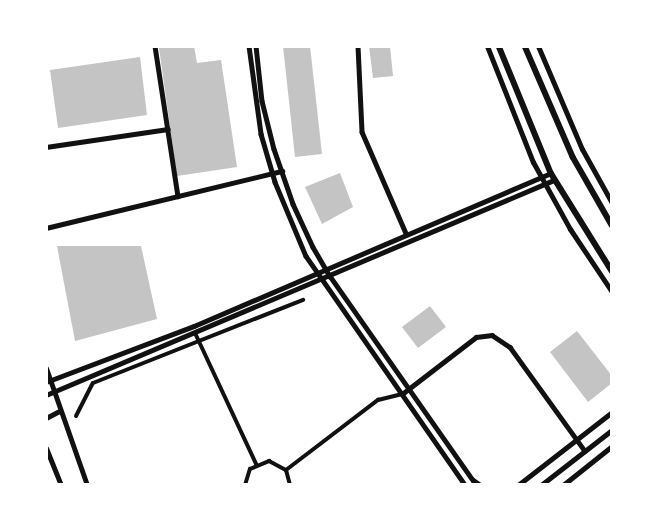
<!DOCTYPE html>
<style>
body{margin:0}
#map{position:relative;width:658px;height:531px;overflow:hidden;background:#fff;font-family:"Source Sans 3",sans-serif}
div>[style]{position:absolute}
.building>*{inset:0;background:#c4c4c4}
.minor>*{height:4px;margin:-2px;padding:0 2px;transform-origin:2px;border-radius:2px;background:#111}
.tertiary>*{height:4.5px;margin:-2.25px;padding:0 2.25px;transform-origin:2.25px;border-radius:2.25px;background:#111}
.secondary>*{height:5px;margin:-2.5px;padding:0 2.5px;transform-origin:2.5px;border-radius:2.5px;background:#111}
.primary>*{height:5.5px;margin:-2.75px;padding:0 2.75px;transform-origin:2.75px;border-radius:2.75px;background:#111}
span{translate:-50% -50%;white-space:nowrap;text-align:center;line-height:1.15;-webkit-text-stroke:4.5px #fff;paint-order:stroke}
.frame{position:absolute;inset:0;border:48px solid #fff;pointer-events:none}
</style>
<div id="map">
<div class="building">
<div style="clip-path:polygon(194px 46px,197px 63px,221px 60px,237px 167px,177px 176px,159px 48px)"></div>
<div style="clip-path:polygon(283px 46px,310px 46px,322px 154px,295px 157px)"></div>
<div style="clip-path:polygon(369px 46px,390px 46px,393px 76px,373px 78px)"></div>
<div style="clip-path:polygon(140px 57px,147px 115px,58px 128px,50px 70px)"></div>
<div style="clip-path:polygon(340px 173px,353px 207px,322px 224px,305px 187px)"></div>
<div style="clip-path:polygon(57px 246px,141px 246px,157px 319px,75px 341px)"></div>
<div style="clip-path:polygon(430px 306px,446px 327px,418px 348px,402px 327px)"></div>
<div style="clip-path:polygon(577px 331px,612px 376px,612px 383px,588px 402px,550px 352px)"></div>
</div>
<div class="minor">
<div style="left:195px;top:333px;width:145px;rotate:65deg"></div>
<div style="left:76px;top:416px;width:37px;rotate:-63deg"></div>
<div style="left:93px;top:383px;width:226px;rotate:-21.6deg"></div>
<div style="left:286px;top:470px;width:116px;rotate:-37.3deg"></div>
<div style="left:378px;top:400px;width:25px;rotate:-14deg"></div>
<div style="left:245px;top:485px;width:17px;rotate:-73deg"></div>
<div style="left:250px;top:469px;width:21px;rotate:-23deg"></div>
<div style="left:269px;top:461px;width:19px;rotate:28deg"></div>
<div style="left:286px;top:470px;width:16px;rotate:75deg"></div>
</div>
<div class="tertiary">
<div style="left:155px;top:46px;width:152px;rotate:81.3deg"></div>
<div style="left:249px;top:46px;width:89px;rotate:82.2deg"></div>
<div style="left:261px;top:134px;width:50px;rotate:73.7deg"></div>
<div style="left:275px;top:182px;width:80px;rotate:67.3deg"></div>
<div style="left:306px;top:256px;width:279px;rotate:55.2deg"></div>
<div style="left:256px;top:46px;width:55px;rotate:83.8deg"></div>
<div style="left:262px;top:101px;width:49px;rotate:76deg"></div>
<div style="left:274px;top:149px;width:58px;rotate:70.9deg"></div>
<div style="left:293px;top:204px;width:47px;rotate:65.1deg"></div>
<div style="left:313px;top:247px;width:34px;rotate:60deg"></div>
<div style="left:330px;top:276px;width:251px;rotate:55deg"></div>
<div style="left:358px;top:46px;width:86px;rotate:87.3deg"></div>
<div style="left:362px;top:132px;width:110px;rotate:66.5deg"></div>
<div style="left:46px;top:147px;width:123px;rotate:-8.4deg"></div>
<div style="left:46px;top:228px;width:243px;rotate:-13.6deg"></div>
<div style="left:46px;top:382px;width:158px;rotate:-20.7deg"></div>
<div style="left:194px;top:326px;width:388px;rotate:-23.2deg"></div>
<div style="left:402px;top:394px;width:93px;rotate:-37.6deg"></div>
<div style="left:476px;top:337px;width:16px;rotate:-7deg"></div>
<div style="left:492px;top:335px;width:22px;rotate:34deg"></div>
<div style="left:510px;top:347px;width:128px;rotate:54.2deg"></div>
<div style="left:46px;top:395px;width:552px;rotate:-22.94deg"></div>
</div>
<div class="secondary">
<div style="left:487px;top:46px;width:125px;rotate:68.4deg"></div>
<div style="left:533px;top:162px;width:77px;rotate:61.1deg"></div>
<div style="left:570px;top:229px;width:76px;rotate:56.3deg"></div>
<div style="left:538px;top:46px;width:112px;rotate:66.9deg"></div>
<div style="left:582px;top:149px;width:62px;rotate:60.9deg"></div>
<div style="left:46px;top:368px;width:124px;rotate:70.7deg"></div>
<div style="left:46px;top:418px;width:15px;rotate:-28deg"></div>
<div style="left:46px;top:448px;width:40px;rotate:68deg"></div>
<div style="left:473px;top:480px;width:9px;rotate:36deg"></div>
<div style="left:518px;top:485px;width:119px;rotate:-37.8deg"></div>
<div style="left:541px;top:485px;width:90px;rotate:-37.8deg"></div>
<div style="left:563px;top:485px;width:63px;rotate:-38.5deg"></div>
</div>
<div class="primary">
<div style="left:499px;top:46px;width:137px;rotate:67.7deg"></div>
<div style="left:551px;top:173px;width:115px;rotate:58.1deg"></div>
<div style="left:525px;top:46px;width:121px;rotate:66.6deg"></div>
<div style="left:573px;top:157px;width:78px;rotate:60.2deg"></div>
</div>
<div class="frame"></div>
</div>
